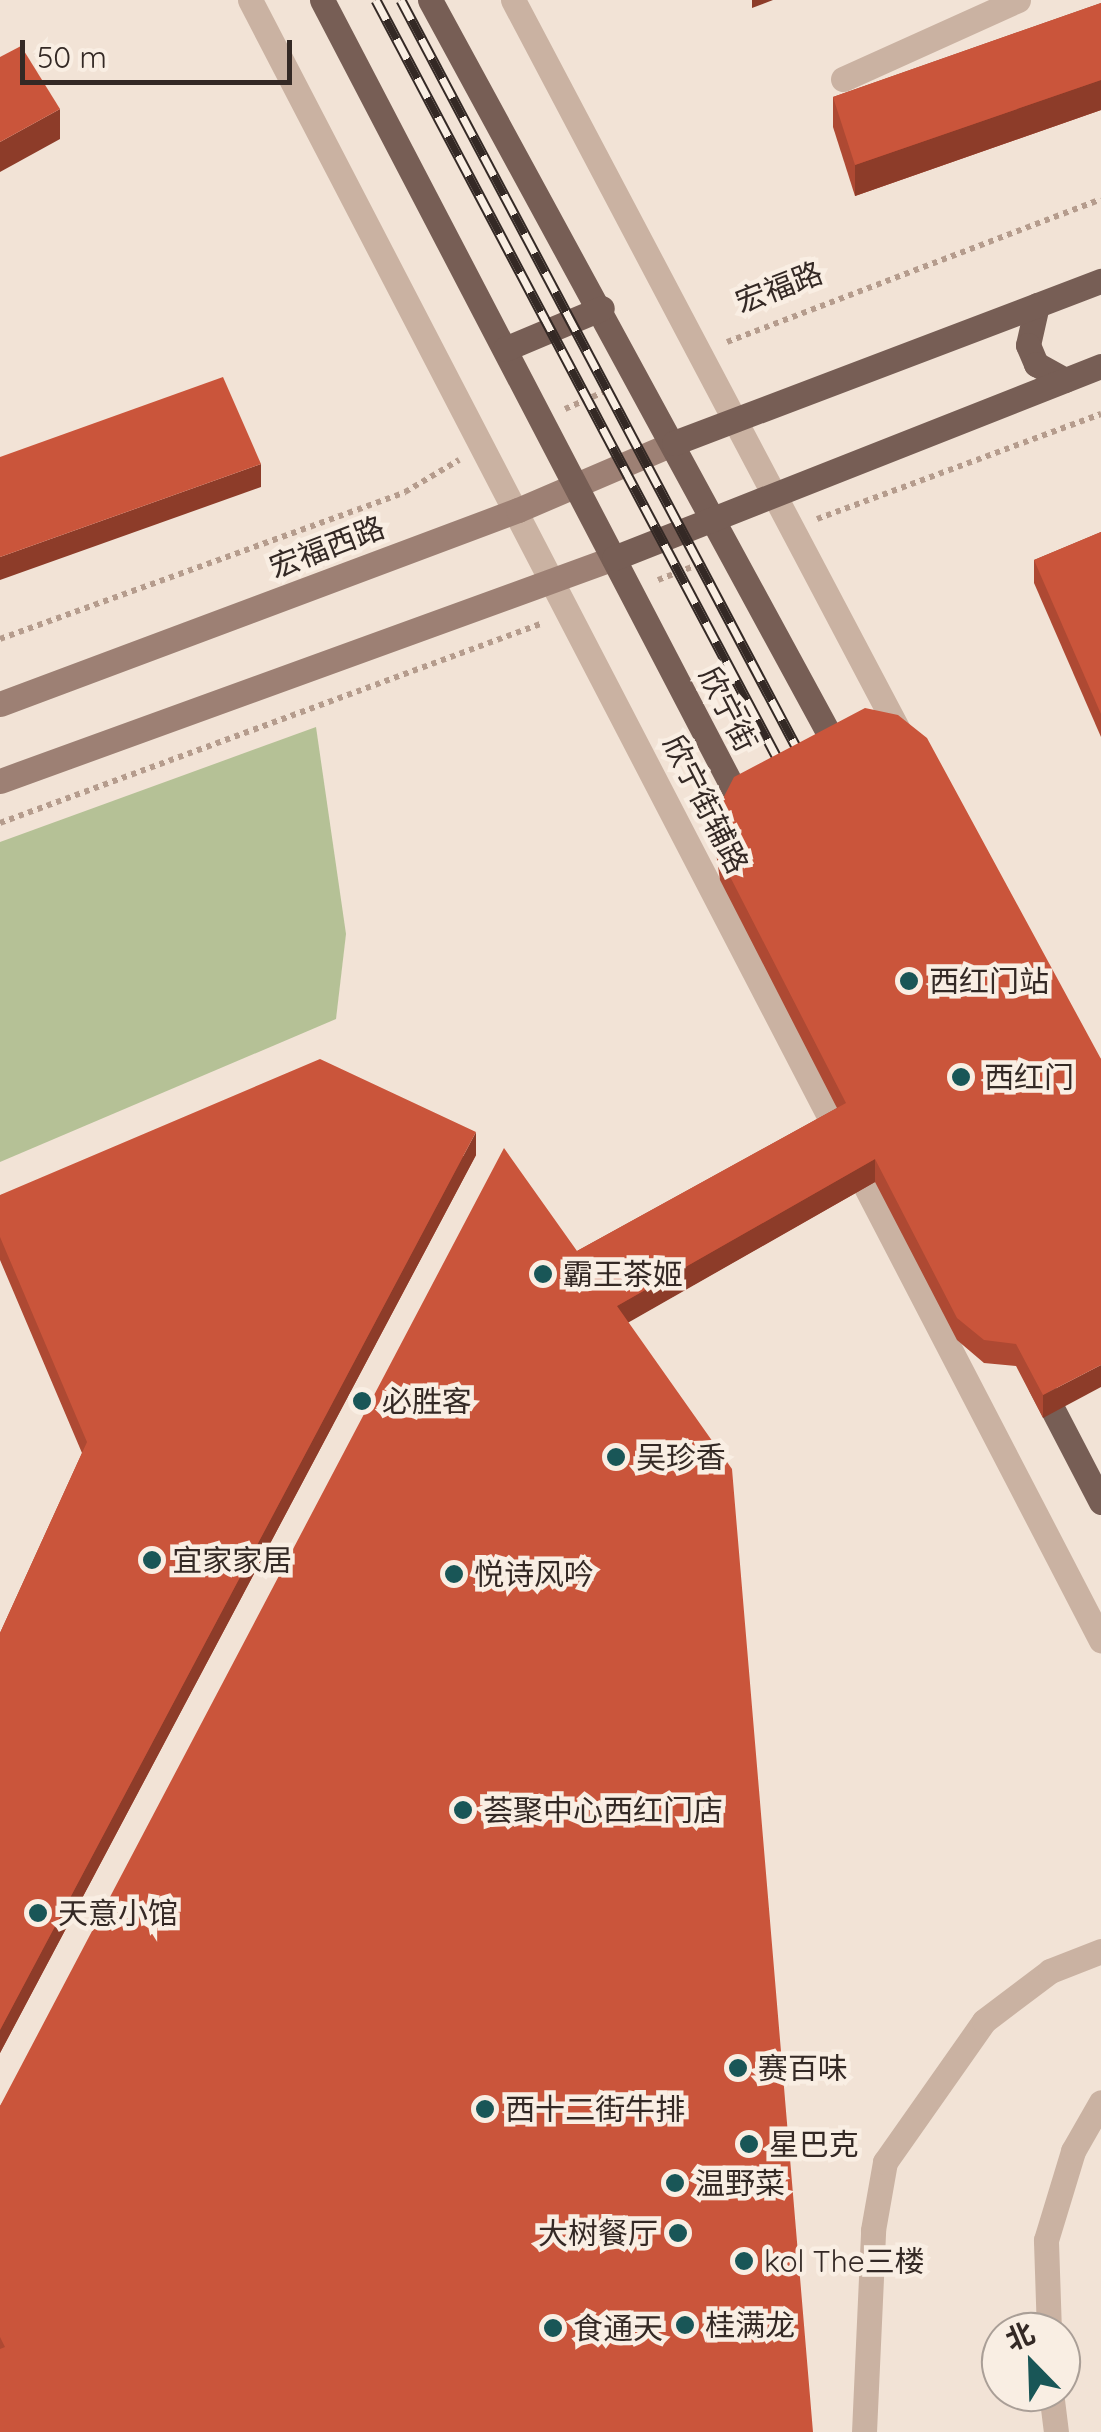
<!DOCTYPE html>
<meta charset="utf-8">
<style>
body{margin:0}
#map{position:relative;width:1101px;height:2432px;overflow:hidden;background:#f2e3d6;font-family:Quicksand,"Noto Sans SC",sans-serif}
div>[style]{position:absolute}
.green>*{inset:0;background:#b5c196}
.path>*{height:6px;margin-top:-3px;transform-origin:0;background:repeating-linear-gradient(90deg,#b59c8d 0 5px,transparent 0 10px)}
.minor>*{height:25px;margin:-12.5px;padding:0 12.5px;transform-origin:12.5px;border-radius:12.5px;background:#cab2a2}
.tertiary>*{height:25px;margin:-12.5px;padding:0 12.5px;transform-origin:12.5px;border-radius:12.5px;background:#cab2a2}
.secondary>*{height:25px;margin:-12.5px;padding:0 12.5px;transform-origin:12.5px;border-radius:12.5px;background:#9d8074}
.primary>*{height:25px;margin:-12.5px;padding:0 12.5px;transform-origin:12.5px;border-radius:12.5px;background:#775e55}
.rail>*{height:11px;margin-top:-5.5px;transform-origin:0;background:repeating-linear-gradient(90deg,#f9eee3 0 22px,#342925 0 44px);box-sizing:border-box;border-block:2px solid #342925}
.wall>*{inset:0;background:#ae4933}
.shaded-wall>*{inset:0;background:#8d3c29}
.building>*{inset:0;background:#ca553b}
.dots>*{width:28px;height:28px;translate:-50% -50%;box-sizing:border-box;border:5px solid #f9eee3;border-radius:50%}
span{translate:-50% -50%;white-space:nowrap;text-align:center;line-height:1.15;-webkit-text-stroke:9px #f9eee3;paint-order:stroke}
.street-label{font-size:30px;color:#342925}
.poi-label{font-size:30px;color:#342925}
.left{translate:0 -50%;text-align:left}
.right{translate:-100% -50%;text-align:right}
.north{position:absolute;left:981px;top:2312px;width:100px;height:100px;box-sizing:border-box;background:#f9eee3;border:2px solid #aa9f97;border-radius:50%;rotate:337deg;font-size:28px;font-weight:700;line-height:40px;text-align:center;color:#342925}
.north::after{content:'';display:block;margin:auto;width:35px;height:45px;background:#195657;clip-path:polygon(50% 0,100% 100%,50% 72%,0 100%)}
.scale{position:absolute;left:20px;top:40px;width:272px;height:45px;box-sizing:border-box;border:5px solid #342925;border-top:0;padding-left:12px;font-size:30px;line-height:35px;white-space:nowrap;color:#342925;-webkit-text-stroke:8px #f9eee3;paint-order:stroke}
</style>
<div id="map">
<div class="green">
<div style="clip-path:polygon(316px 727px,346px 934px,336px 1019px,0 1162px,0 842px)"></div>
</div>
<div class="path">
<div style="left:727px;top:342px;width:400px;rotate:-20.9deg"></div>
<div style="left:565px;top:409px;width:47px;rotate:-23.8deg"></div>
<div style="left:817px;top:519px;width:303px;rotate:-20.3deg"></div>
<div style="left:658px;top:580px;width:47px;rotate:-21.1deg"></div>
<div style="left:0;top:639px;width:431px;rotate:-19.9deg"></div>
<div style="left:405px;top:492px;width:63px;rotate:-30.7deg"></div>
<div style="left:0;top:823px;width:579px;rotate:-20.22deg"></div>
</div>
<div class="minor">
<div style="left:843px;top:79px;width:192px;rotate:-24.3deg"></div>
<div style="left:1049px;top:2332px;width:92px;rotate:-91.9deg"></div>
<div style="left:1046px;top:2240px;width:93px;rotate:-73.1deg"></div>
<div style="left:1073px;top:2151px;width:56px;rotate:-60.3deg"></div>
<div style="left:1051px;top:2392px;width:40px;rotate:82.9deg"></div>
<div style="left:864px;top:2432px;width:202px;rotate:-87.4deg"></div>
<div style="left:873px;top:2230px;width:69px;rotate:-80deg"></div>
<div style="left:885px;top:2162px;width:172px;rotate:-54.9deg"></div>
<div style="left:984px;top:2021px;width:83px;rotate:-37.1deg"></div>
<div style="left:1050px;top:1971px;width:55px;rotate:-21.4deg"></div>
</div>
<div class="tertiary">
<div style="left:250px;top:0;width:1848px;rotate:62.58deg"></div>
<div style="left:513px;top:0;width:840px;rotate:62.18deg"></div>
</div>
<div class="secondary">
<div style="left:0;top:704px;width:553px;rotate:-20.53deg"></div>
<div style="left:518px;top:510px;width:170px;rotate:-23.2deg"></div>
<div style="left:0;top:781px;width:653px;rotate:-19.96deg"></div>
</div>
<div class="primary">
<div style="left:322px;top:0;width:915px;rotate:62.45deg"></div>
<div style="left:430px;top:0;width:860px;rotate:61.47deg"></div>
<div style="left:1037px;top:305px;width:41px;rotate:102.7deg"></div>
<div style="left:1028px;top:345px;width:21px;rotate:67deg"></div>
<div style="left:1036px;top:364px;width:33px;rotate:29deg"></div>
<div style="left:505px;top:349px;width:105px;rotate:-22.9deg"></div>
<div style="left:674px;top:443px;width:457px;rotate:-20.8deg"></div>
<div style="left:614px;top:558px;width:523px;rotate:-21.52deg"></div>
<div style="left:1040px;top:1385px;width:132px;rotate:62.5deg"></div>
</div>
<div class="rail">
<div style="left:376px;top:0;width:880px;rotate:62.1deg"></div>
<div style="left:401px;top:0;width:870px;rotate:62.11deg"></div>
</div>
<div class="wall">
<div style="clip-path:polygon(1101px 3px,1101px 110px,855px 196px,833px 127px,833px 97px)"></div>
<div style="clip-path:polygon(1101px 532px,1101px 737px,1034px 583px,1034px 560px)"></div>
<div style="clip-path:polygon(714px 816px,1101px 1059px,1043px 1418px,1016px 1366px,984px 1363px,957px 1340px,875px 1182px,628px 1322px,0 2432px,0 2106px,577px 1251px,837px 1108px,720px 880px,714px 839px)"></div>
<div style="clip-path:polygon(476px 1155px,0 2053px,0 1633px,82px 1453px,0 1260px,0 1195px)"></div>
</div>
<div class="shaded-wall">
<div style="clip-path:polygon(752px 0,773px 0,752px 8px)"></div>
<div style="clip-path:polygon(1101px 80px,1101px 110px,855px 196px,855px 165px)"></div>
<div style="clip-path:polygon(60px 109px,60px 139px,0 172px,0 142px)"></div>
<div style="clip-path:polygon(261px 464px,261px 487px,0 580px,0 557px)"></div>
<div style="clip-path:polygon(476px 1132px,476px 1155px,0 2053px,0 2030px)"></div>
<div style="clip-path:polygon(875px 1159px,875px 1182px,617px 1329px,617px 1306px)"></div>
<div style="clip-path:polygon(1101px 1365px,1101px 1387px,1043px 1418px,1043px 1395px)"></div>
</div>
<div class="building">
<div style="clip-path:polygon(1101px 3px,1101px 80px,855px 165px,833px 97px)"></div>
<div style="clip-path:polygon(21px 46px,60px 109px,0 142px,0 57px)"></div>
<div style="clip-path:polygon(223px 377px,261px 464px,0 557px,0 457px)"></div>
<div style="clip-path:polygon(1101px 532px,1101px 714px,1034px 560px)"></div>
<div style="clip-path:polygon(865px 708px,898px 715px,927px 738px,1101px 1059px,1101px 1365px,1043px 1395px,1016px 1344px,984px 1340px,957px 1318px,875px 1159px,617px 1306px,732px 1469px,813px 2432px,0 2432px,0 2349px,5px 2347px,0 2337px,0 2106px,504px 1148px,577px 1251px,846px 1103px,720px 857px,714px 816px,734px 777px)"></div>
<div style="clip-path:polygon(320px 1059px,476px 1132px,0 2030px,0 1633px,87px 1442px,0 1237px,0 1195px)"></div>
</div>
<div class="dots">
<div style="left:909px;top:981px;background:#195657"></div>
<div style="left:961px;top:1077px;background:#195657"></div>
<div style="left:543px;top:1274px;background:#195657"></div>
<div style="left:362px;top:1401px;background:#195657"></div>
<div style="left:616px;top:1457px;background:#195657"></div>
<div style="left:152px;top:1560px;background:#195657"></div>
<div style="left:454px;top:1574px;background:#195657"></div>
<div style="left:463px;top:1810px;background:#195657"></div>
<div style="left:38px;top:1913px;background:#195657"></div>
<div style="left:738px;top:2068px;background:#195657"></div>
<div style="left:485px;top:2109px;background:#195657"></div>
<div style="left:749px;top:2144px;background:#195657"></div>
<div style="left:675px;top:2183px;background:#195657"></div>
<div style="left:678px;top:2233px;background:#195657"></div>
<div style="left:744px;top:2261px;background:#195657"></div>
<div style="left:685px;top:2325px;background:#195657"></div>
<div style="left:553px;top:2328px;background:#195657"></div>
</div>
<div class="street-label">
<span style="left:779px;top:287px;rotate:-21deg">宏福路</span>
<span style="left:327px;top:547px;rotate:-21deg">宏福西路</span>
<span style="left:728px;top:709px;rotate:63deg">欣宁街</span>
<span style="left:706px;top:804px;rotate:63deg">欣宁街辅路</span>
</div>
<div class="poi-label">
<span class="left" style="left:929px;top:981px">西红门站</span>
<span class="left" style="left:984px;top:1077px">西红门</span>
<span class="left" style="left:563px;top:1274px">霸王茶姬</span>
<span class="left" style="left:382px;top:1401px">必胜客</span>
<span class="left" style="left:636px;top:1457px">吴珍香</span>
<span class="left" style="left:172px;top:1560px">宜家家居</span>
<span class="left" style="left:474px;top:1574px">悦诗风吟</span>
<span class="left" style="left:483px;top:1810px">荟聚中心西红门店</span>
<span class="left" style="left:58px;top:1913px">天意小馆</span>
<span class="left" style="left:758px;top:2068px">赛百味</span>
<span class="left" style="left:505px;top:2109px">西十二街牛排</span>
<span class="left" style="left:769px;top:2144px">星巴克</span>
<span class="left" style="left:695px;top:2183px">温野菜</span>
<span class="right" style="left:658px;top:2233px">大树餐厅</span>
<span class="left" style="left:764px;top:2261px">kol The三楼</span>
<span class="left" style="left:705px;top:2325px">桂满龙</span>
<span class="left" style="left:573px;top:2328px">食通天</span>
</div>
<div class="north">北</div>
<div class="scale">50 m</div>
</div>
